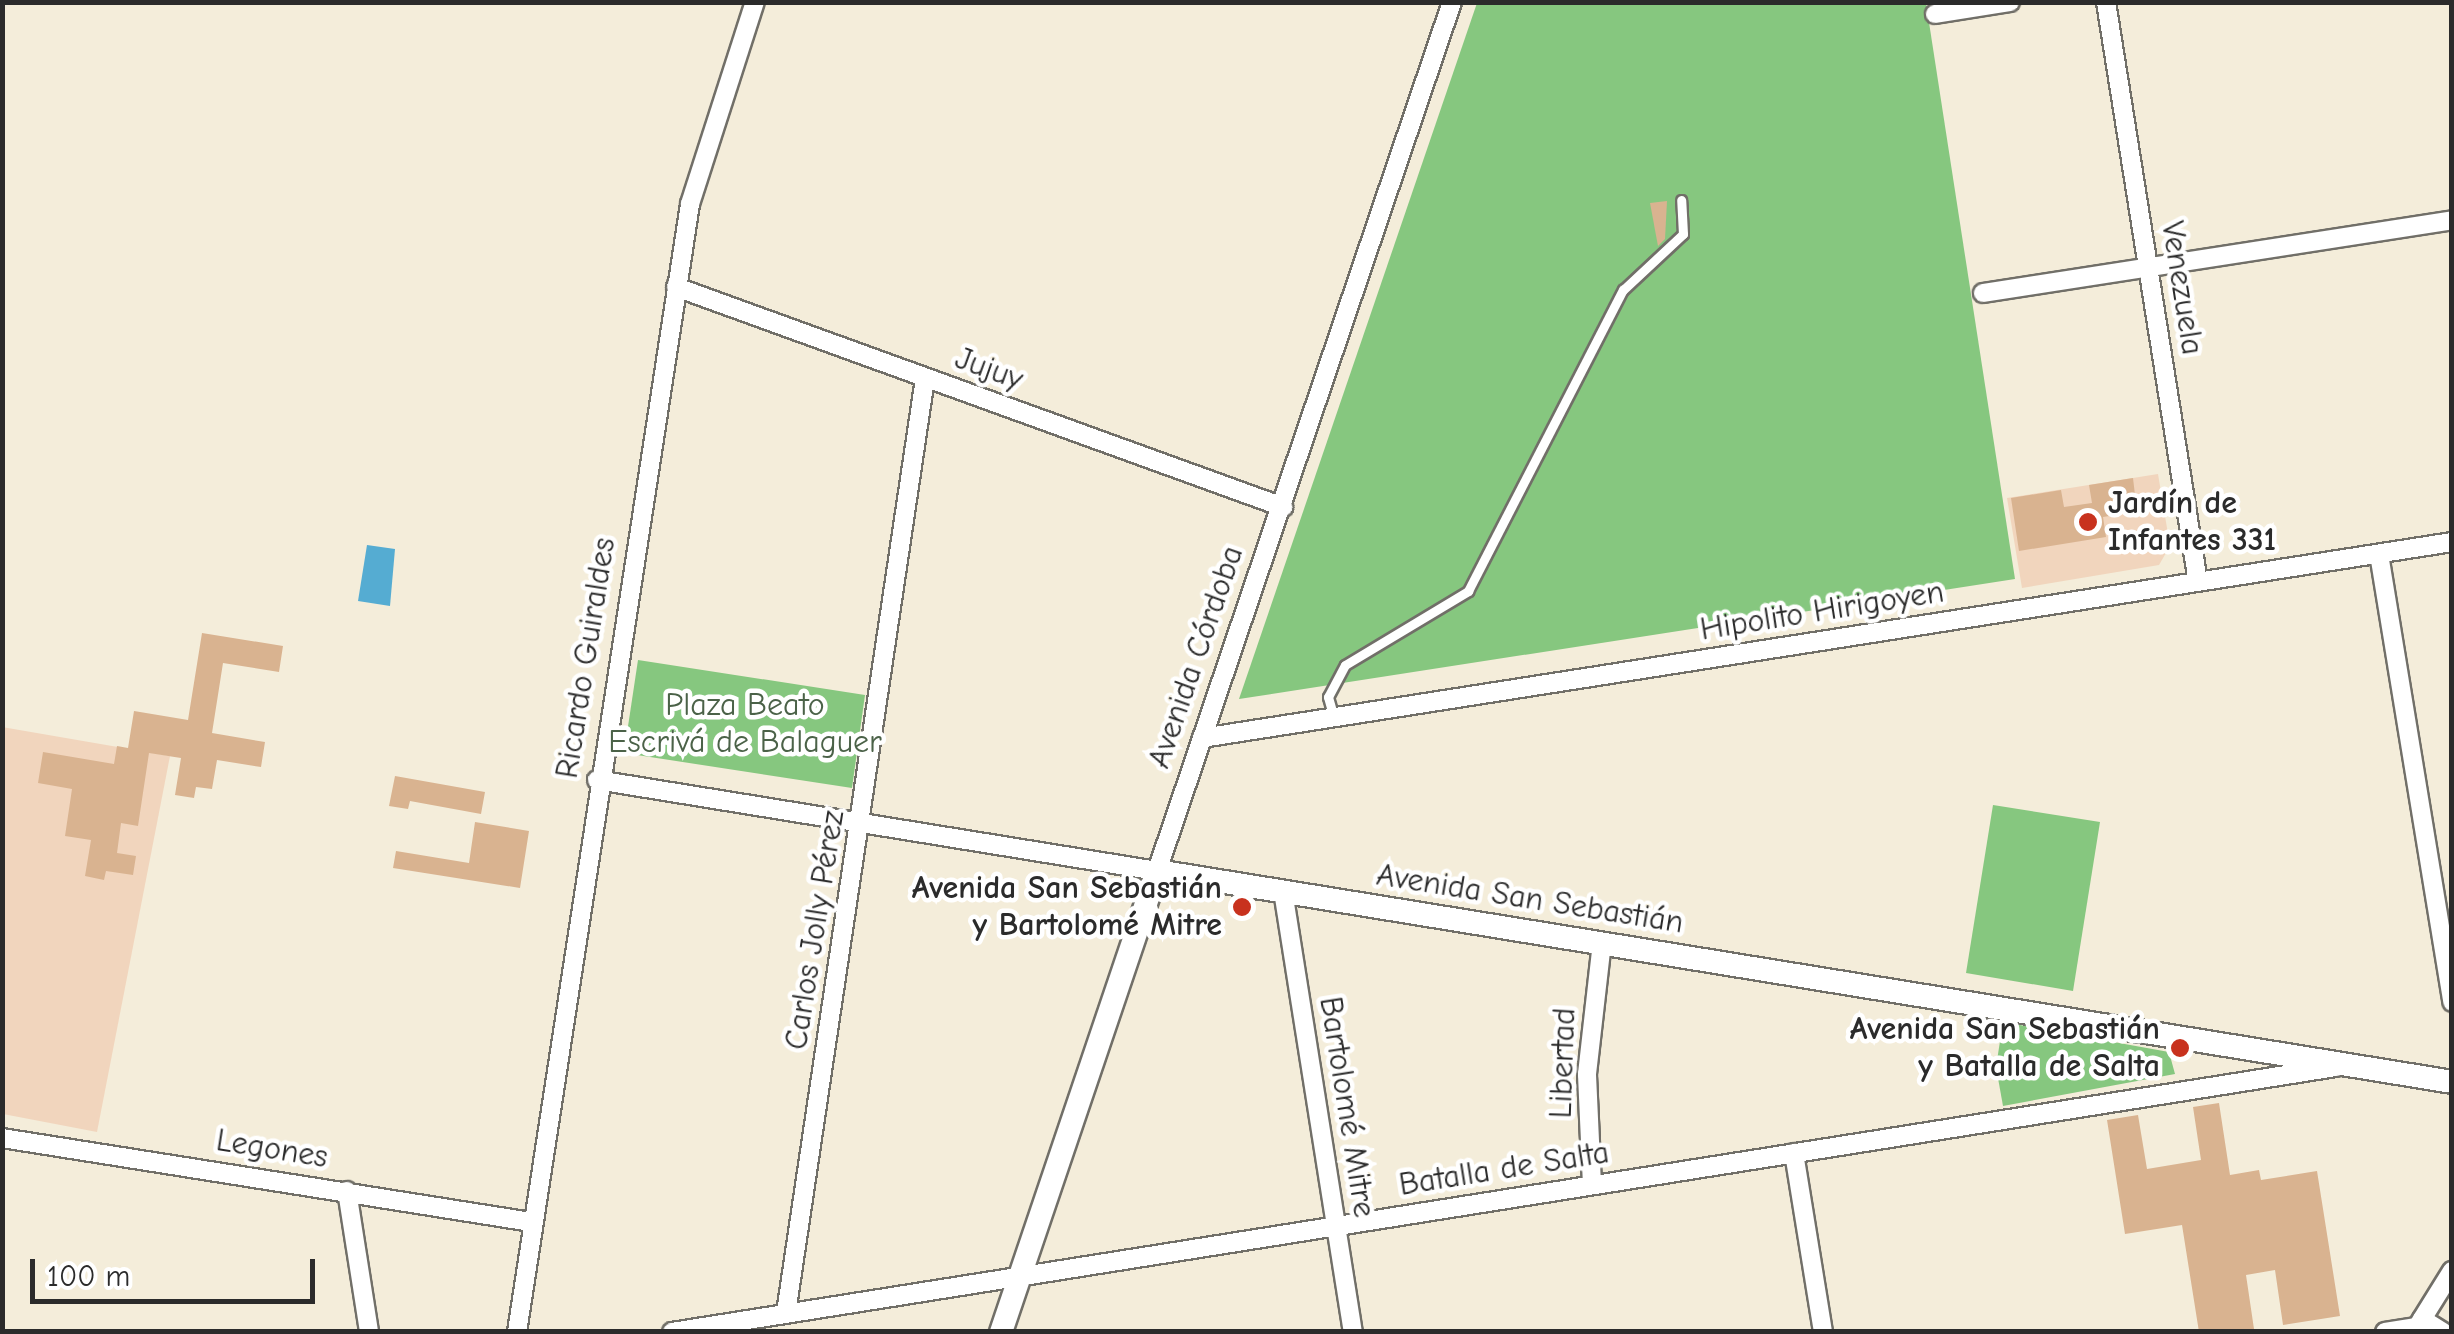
<!DOCTYPE html>
<meta charset="utf-8">
<style>
body{margin:0}
#map{position:relative;width:2454px;height:1334px;overflow:hidden;background:#f4edda;font-family:"Comic Neue",sans-serif}
div>[style]{position:absolute}
.built>*{inset:0;background:#f1d5bd}
.green>*{inset:0;background:#86c77f}
.water>*{inset:0;background:#55acd2}
.building>*{inset:0;background:#d9b390}
.roads{filter:drop-shadow(2px 0 #716f68) drop-shadow(-2px 0 #716f68) drop-shadow(0 2px #716f68) drop-shadow(0 -2px #716f68)}
.service>*{height:9px;margin:-4.5px;padding:0 4.5px;transform-origin:4.5px;border-radius:4.5px;background:#fff}
.minor>*{height:18px;margin:-9px;padding:0 9px;transform-origin:9px;border-radius:9px;background:#fff}
.tertiary>*{height:22px;margin:-11px;padding:0 11px;transform-origin:11px;border-radius:11px;background:#fff}
.dots>*{width:28px;height:28px;translate:-50% -50%;box-sizing:border-box;border:5px solid #fff;border-radius:50%}
span{translate:-50% -50%;white-space:nowrap;text-align:center;line-height:1.15;-webkit-text-stroke:9px #fff;paint-order:stroke}
.street-label{font-size:32px;color:#2b2b2b}
.poi-label{font-size:32px;color:#2b2b2b;font-weight:700}
.left{translate:0 -50%;text-align:left}
.right{translate:-100% -50%;text-align:right}
.park-label{font-size:32px;color:#4b6248}
.frame{position:absolute;inset:0;border:5px solid #2b2b2b;pointer-events:none}
.scale{position:absolute;left:30px;top:1259px;width:285px;height:45px;box-sizing:border-box;border:5px solid #2b2b2b;border-top:0;padding-left:12px;font-size:30px;line-height:35px;white-space:nowrap;color:#2b2b2b;-webkit-text-stroke:8px #fff;paint-order:stroke}
</style>
<div id="map">
<div class="built">
<div style="clip-path:polygon(2158px 474px,2170px 546px,2159px 565px,2022px 588px,2007px 498px)"></div>
<div style="clip-path:polygon(2px 727px,170px 756px,97px 1132px,3px 1114px)"></div>
</div>
<div class="green">
<div style="clip-path:polygon(1477px 3px,1926px 3px,2015px 579px,1239px 699px)"></div>
<div style="clip-path:polygon(638px 660px,865px 695px,852px 788px,624px 753px)"></div>
<div style="clip-path:polygon(1993px 805px,2100px 822px,2073px 991px,1966px 973px)"></div>
<div style="clip-path:polygon(2003px 1022px,2169px 1052px,2175px 1074px,2003px 1106px,1996px 1067px)"></div>
</div>
<div class="water">
<div style="clip-path:polygon(367px 545px,395px 549px,390px 606px,358px 601px)"></div>
</div>
<div class="building">
<div style="clip-path:polygon(1667px 201px,1665px 239px,1658px 246px,1650px 203px)"></div>
<div style="clip-path:polygon(2133px 478px,2135px 495px,2151px 493px,2154px 509px,2103px 517px,2106px 537px,2019px 551px,2011px 498px,2061px 490px,2064px 507px,2092px 503px,2089px 485px)"></div>
<div style="clip-path:polygon(202px 633px,283px 646px,279px 672px,223px 663px,212px 733px,265px 742px,261px 767px,217px 760px,212px 789px,196px 787px,194px 798px,175px 795px,181px 758px,149px 753px,138px 826px,121px 823px,117px 853px,136px 856px,133px 875px,106px 871px,104px 880px,85px 876px,91px 840px,65px 836px,72px 789px,38px 783px,43px 752px,114px 764px,117px 746px,128px 748px,134px 711px,188px 720px)"></div>
<div style="clip-path:polygon(395px 776px,485px 792px,481px 814px,410px 801px,408px 809px,389px 806px)"></div>
<div style="clip-path:polygon(475px 822px,529px 831px,520px 888px,393px 868px,396px 851px,469px 863px)"></div>
<div style="clip-path:polygon(2219px 1103px,2230px 1175px,2259px 1170px,2261px 1180px,2317px 1171px,2340px 1316px,2283px 1325px,2275px 1270px,2246px 1275px,2254px 1329px,2199px 1332px,2182px 1225px,2125px 1234px,2107px 1120px,2138px 1115px,2147px 1169px,2201px 1160px,2193px 1107px)"></div>
</div>
<div class="roads">
<div class="service">
<div style="left:1334px;top:718px;width:22px;rotate:-106deg"></div>
<div style="left:1328px;top:697px;width:36px;rotate:-62deg"></div>
<div style="left:1345px;top:665px;width:144px;rotate:-31deg"></div>
<div style="left:1468px;top:591px;width:339px;rotate:-62.8deg"></div>
<div style="left:1623px;top:290px;width:82px;rotate:-43deg"></div>
<div style="left:1683px;top:234px;width:34px;rotate:-93deg"></div>
</div>
<div class="minor">
<div style="left:2106px;top:2px;width:587px;rotate:80.99deg"></div>
<div style="left:1935px;top:14px;width:76px;rotate:-9.1deg"></div>
<div style="left:676px;top:287px;width:646px;rotate:19.92deg"></div>
<div style="left:1983px;top:293px;width:475px;rotate:-8.8deg"></div>
<div style="left:2379px;top:554px;width:454px;rotate:80.7deg"></div>
<div style="left:1202px;top:738px;width:1265px;rotate:-8.91deg"></div>
<div style="left:597px;top:780px;width:567px;rotate:9.23deg"></div>
<div style="left:1157px;top:871px;width:918px;rotate:-71.25deg"></div>
<div style="left:1283px;top:891px;width:447px;rotate:81deg"></div>
<div style="left:2px;top:1138px;width:536px;rotate:9.02deg"></div>
<div style="left:1794px;top:1153px;width:181px;rotate:80.8deg"></div>
<div style="left:1592px;top:1185px;width:111px;rotate:-92.6deg"></div>
<div style="left:1587px;top:1074px;width:132px;rotate:-83.5deg"></div>
<div style="left:347px;top:1191px;width:143px;rotate:81.1deg"></div>
<div style="left:786px;top:1313px;width:945px;rotate:-81.54deg"></div>
<div style="left:2422px;top:1319px;width:25px;rotate:32deg"></div>
<div style="left:517px;top:1332px;width:1141px;rotate:-81.28deg"></div>
<div style="left:690px;top:204px;width:212px;rotate:-72.2deg"></div>
<div style="left:672px;top:1332px;width:1684px;rotate:-9.05deg"></div>
<div style="left:2385px;top:1332px;width:32px;rotate:-9deg"></div>
<div style="left:2414px;top:1332px;width:72px;rotate:-58.1deg"></div>
</div>
<div class="tertiary">
<div style="left:1001px;top:1332px;width:487px;rotate:-71.3deg"></div>
<div style="left:1157px;top:871px;width:1312px;rotate:9.25deg"></div>
</div>
</div>
<div class="dots">
<div style="left:2088px;top:522px;background:#c8321e"></div>
<div style="left:1242px;top:907px;background:#c8321e"></div>
<div style="left:2180px;top:1048px;background:#c8321e"></div>
</div>
<div class="street-label">
<span style="left:2182px;top:288px;rotate:81deg">Venezuela</span>
<span style="left:989px;top:369px;rotate:20deg">Jujuy</span>
<span style="left:1822px;top:611px;rotate:-9deg">Hipolito Hirigoyen</span>
<span style="left:1196px;top:657px;rotate:-71deg">Avenida Córdoba</span>
<span style="left:586px;top:658px;rotate:-81deg">Ricardo Guiraldes</span>
<span style="left:1530px;top:899px;rotate:9deg">Avenida San Sebastián</span>
<span style="left:815px;top:930px;rotate:-81deg">Carlos Jolly Pérez</span>
<span style="left:1563px;top:1063px;rotate:-88deg">Libertad</span>
<span style="left:1347px;top:1107px;rotate:81deg">Bartolomé Mitre</span>
<span style="left:272px;top:1149px;rotate:9deg">Legones</span>
<span style="left:1504px;top:1169px;rotate:-9deg">Batalla de Salta</span>
</div>
<div class="poi-label">
<span class="left" style="left:2108px;top:522px">Jardín de<br>Infantes 331</span>
<span class="right" style="left:1222px;top:907px">Avenida San Sebastián<br>y Bartolomé Mitre</span>
<span class="right" style="left:2160px;top:1048px">Avenida San Sebastián<br>y Batalla de Salta</span>
</div>
<div class="park-label">
<span style="left:745px;top:724px">Plaza Beato<br>Escrivá de Balaguer</span>
</div>
<div class="frame"></div>
<div class="scale">100 m</div>
</div>
